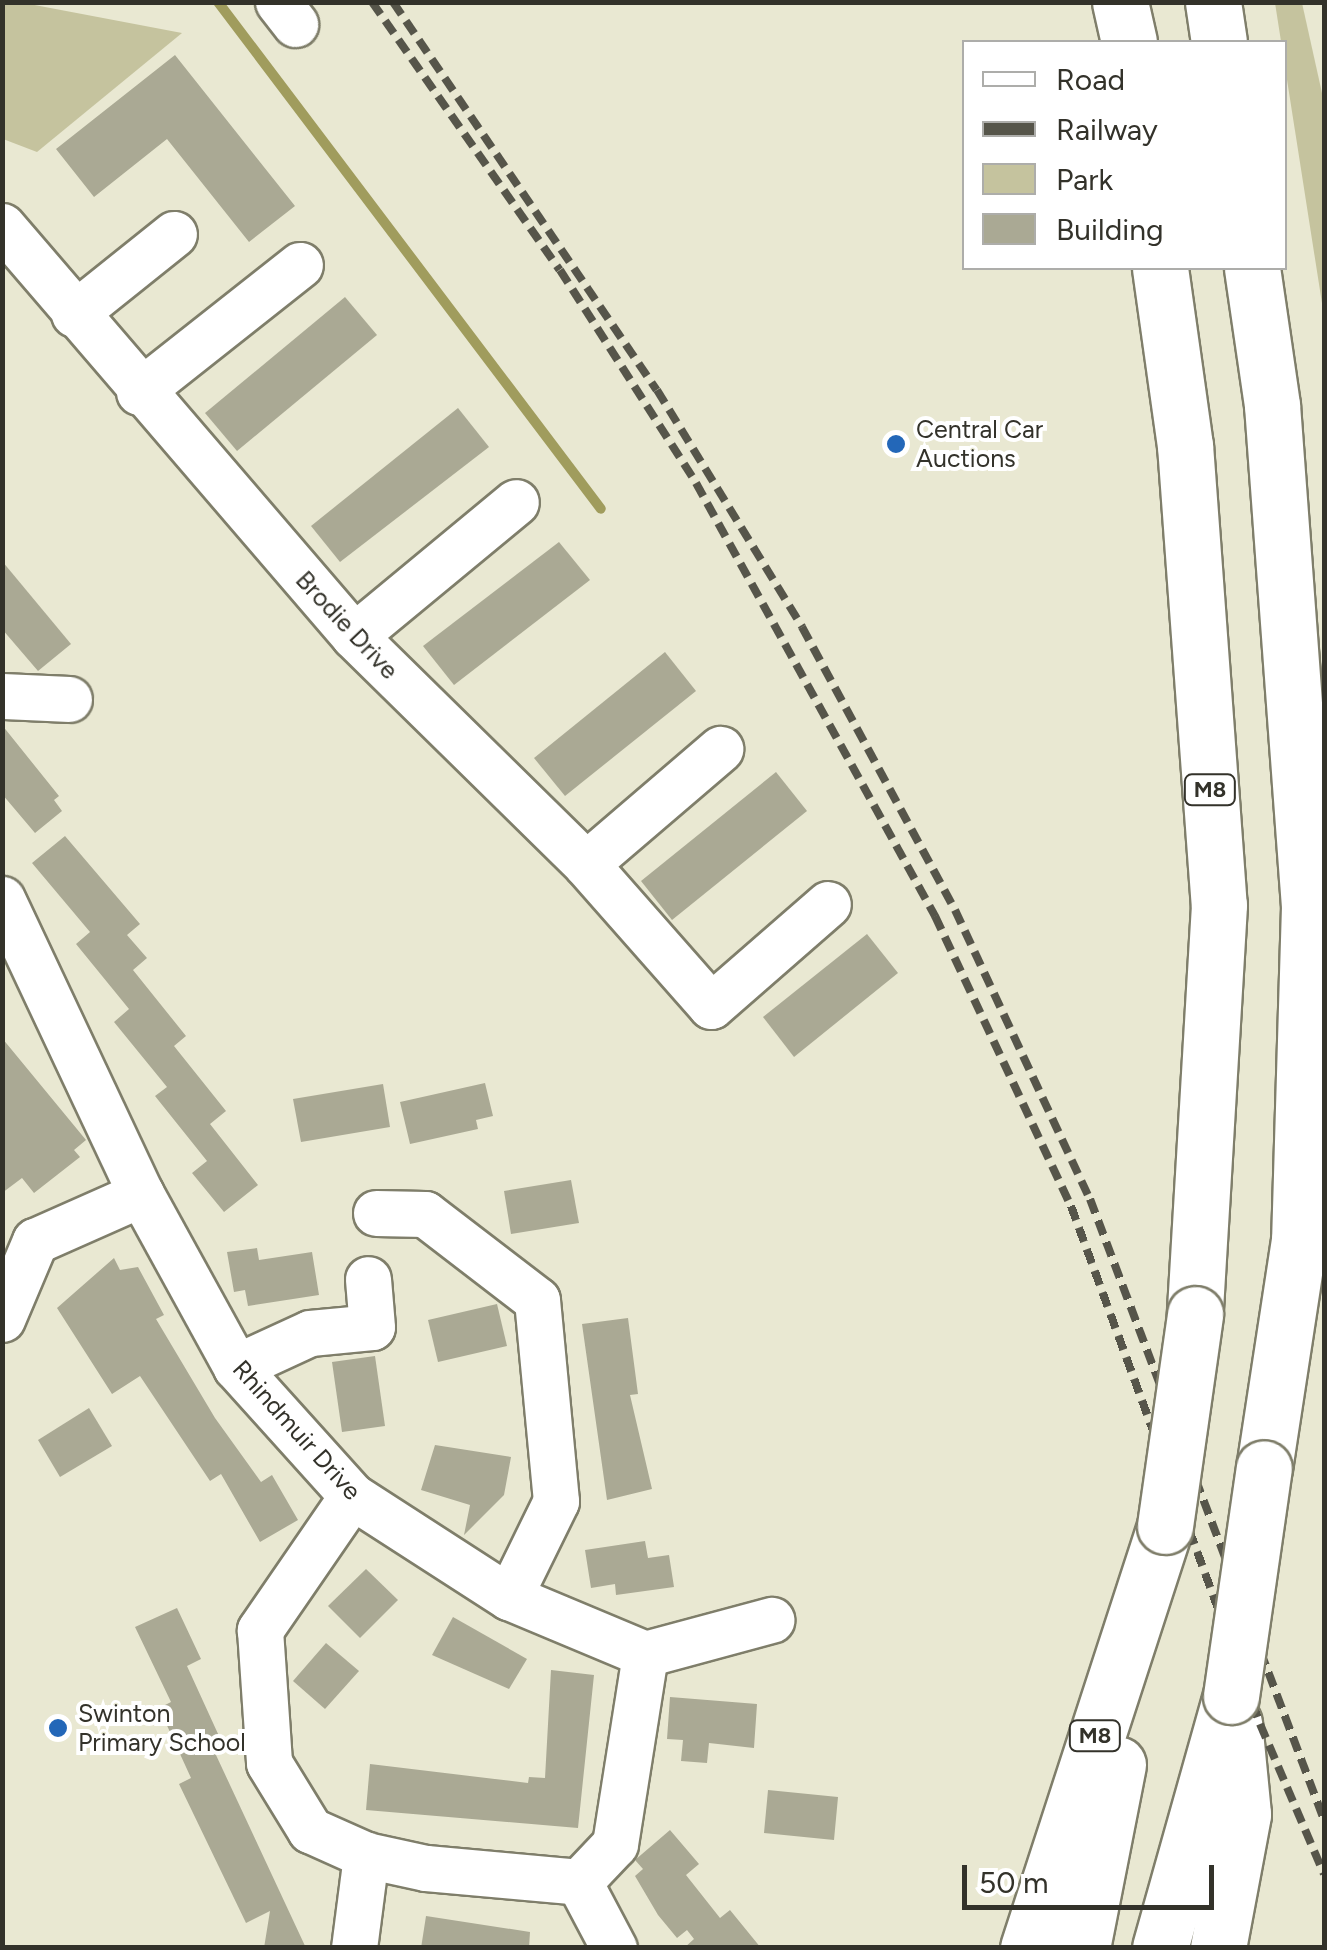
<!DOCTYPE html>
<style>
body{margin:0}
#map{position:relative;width:1327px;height:1950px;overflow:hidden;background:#e9e8d2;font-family:Figtree,sans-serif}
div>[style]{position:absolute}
.green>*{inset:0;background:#c5c39e}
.stream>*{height:10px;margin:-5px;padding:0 5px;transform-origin:5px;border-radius:5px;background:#a09c5d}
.building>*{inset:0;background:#aaa994}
.roads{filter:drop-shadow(2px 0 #7f7e6a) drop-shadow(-2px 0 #7f7e6a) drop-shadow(0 2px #7f7e6a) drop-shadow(0 -2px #7f7e6a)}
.minor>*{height:45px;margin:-22.5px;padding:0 22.5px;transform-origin:22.5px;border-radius:22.5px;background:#fff}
.highway>*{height:55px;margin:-27.5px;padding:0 27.5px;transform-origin:27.5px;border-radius:27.5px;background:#fff}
.rail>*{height:8px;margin-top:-4px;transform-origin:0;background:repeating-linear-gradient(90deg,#56554a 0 15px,transparent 0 23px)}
.bridges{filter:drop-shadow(2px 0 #7f7e6a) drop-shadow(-2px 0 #7f7e6a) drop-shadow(0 2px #7f7e6a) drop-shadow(0 -2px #7f7e6a)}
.highway-bridge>*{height:55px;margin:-27.5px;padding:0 27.5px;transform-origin:27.5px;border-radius:27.5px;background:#fff}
.dots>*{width:28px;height:28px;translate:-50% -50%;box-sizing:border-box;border:5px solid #fff;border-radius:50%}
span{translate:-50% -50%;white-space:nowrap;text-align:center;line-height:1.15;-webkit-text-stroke:8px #fff;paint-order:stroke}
.shield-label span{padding:2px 8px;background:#fff;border:2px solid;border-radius:8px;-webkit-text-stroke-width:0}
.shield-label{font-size:22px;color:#33322a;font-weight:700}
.poi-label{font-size:25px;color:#33322a}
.left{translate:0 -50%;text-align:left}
.street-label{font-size:25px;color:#33322a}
.frame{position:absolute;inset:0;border:5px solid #33322a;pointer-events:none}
.legend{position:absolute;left:962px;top:40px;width:325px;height:230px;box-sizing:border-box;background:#fff;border:2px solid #adadaa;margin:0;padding:12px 18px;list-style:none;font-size:30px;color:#33322a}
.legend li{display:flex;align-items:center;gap:20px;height:50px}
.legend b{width:50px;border:2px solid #adadaa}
.scale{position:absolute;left:962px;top:1865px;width:252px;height:45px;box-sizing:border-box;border:5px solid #33322a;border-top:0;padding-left:12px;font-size:30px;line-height:35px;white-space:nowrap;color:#33322a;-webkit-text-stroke:8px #fff;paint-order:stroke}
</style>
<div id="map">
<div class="green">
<div style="clip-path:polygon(2px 3px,24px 3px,182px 33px,37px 152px,3px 139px)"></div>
<div style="clip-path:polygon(1275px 3px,1302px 3px,1324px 102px,1324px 316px)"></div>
</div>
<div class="stream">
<div style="left:218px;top:2px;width:635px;rotate:52.93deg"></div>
</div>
<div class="building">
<div style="clip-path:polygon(175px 55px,295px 206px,249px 242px,167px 139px,94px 197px,56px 149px)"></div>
<div style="clip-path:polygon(345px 297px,377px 335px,237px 451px,205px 413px)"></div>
<div style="clip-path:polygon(458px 408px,489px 447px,340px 562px,311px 526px)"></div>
<div style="clip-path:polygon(559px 542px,590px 580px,454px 685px,423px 646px)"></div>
<div style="clip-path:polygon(2px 561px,71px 644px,38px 671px,2px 629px)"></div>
<div style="clip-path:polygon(665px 652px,696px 691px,565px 796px,534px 758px)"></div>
<div style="clip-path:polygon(2px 725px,59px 796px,54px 800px,62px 811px,35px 833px,2px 794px)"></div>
<div style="clip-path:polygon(776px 772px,807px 811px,672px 920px,641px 881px)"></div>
<div style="clip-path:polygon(65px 836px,140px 924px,127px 935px,147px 958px,133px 970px,186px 1036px,174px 1046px,226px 1111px,210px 1124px,258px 1185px,224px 1212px,192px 1173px,207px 1161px,155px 1096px,167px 1087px,114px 1022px,129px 1009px,76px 944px,90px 932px,32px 863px)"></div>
<div style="clip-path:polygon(867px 934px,898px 973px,794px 1057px,763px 1017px)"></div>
<div style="clip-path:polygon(2px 1038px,86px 1140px,74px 1150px,80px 1157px,34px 1193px,22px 1178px,2px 1193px)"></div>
<div style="clip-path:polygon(485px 1083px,493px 1116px,476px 1120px,478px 1129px,410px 1144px,400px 1102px)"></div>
<div style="clip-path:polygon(383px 1084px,390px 1127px,301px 1142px,293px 1099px)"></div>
<div style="clip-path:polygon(571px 1180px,579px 1223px,511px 1234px,504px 1191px)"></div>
<div style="clip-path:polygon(257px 1248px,259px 1260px,312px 1252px,319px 1295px,248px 1306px,245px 1290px,234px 1292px,227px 1252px)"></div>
<div style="clip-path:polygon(114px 1258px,120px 1270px,138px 1267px,164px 1315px,156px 1319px,215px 1418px,261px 1482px,272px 1475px,298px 1520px,260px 1542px,221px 1474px,210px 1481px,140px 1376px,112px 1394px,57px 1308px)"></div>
<div style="clip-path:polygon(497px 1304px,507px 1346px,438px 1362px,428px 1320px)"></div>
<div style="clip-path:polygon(628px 1318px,638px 1394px,630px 1395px,652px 1489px,607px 1500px,582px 1324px)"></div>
<div style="clip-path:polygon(375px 1356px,385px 1426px,342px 1432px,332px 1362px)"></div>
<div style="clip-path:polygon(89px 1408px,112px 1446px,60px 1477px,38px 1440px)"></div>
<div style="clip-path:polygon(435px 1445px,511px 1457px,504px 1495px,464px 1535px,470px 1505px,421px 1490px)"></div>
<div style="clip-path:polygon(645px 1541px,648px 1558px,669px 1555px,674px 1587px,616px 1595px,615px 1584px,591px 1588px,585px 1550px)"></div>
<div style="clip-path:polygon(366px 1569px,398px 1600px,360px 1638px,328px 1606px)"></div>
<div style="clip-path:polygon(177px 1608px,201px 1659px,187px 1666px,219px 1736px,209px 1740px,306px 1948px,264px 1948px,270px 1911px,246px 1923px,179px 1784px,191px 1778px,159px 1708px,171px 1702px,135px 1627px)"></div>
<div style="clip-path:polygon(453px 1617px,527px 1659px,509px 1689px,432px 1655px)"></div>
<div style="clip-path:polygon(326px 1643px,359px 1671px,325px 1709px,293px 1681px)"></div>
<div style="clip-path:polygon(551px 1670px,594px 1675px,578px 1828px,366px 1810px,370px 1764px,528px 1783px,529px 1777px,545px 1778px)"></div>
<div style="clip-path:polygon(670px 1697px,757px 1704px,754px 1748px,709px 1743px,707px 1763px,681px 1761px,683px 1740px,667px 1739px)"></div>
<div style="clip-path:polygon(768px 1790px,838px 1797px,834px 1840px,764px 1833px)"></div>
<div style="clip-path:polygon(670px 1830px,699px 1864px,686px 1875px,720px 1918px,730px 1910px,761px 1948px,684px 1948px,694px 1939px,687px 1930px,677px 1938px,658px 1915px,635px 1876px,643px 1869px,635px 1860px)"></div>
<div style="clip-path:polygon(426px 1916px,530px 1932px,529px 1948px,421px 1948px)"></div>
</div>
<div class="roads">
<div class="minor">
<div style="left:278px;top:2px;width:28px;rotate:52deg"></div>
<div style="left:2px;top:226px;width:540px;rotate:49.35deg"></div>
<div style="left:354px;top:636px;width:325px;rotate:44.5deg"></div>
<div style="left:586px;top:864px;width:189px;rotate:48.6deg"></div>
<div style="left:711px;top:1006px;width:155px;rotate:-41.1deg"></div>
<div style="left:74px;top:314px;width:128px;rotate:-38.7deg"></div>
<div style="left:139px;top:392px;width:205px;rotate:-38.3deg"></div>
<div style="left:354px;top:636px;width:210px;rotate:-39.6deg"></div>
<div style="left:2px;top:696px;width:67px;rotate:2.6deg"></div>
<div style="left:586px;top:864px;width:177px;rotate:-40.6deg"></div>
<div style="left:2px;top:899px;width:326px;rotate:64.8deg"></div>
<div style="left:141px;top:1194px;width:197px;rotate:61.2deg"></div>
<div style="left:236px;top:1367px;width:173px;rotate:48deg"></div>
<div style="left:352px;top:1496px;width:187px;rotate:32.8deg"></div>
<div style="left:509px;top:1597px;width:147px;rotate:22.7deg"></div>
<div style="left:645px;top:1654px;width:131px;rotate:-15.1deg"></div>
<div style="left:376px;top:1213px;width:49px;rotate:1.2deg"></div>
<div style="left:425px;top:1214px;width:141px;rotate:37.5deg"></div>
<div style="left:537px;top:1300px;width:202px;rotate:84.6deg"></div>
<div style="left:556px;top:1501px;width:107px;rotate:116.1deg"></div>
<div style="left:2px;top:1319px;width:85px;rotate:-67.1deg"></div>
<div style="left:35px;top:1241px;width:116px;rotate:-23.9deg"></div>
<div style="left:236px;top:1367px;width:81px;rotate:-24.7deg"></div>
<div style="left:310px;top:1333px;width:62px;rotate:-5.5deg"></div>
<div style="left:372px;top:1327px;width:48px;rotate:-94.8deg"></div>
<div style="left:352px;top:1496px;width:163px;rotate:124.5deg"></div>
<div style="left:260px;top:1630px;width:133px;rotate:86.1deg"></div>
<div style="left:269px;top:1763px;width:79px;rotate:58.5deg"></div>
<div style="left:310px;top:1830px;width:61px;rotate:24.1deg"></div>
<div style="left:366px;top:1855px;width:61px;rotate:12.2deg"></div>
<div style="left:426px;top:1868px;width:154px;rotate:5.2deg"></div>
<div style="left:579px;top:1882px;width:52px;rotate:-46.5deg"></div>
<div style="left:615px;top:1844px;width:192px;rotate:-81deg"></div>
<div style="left:579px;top:1882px;width:75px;rotate:62.1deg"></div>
<div style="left:354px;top:1948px;width:94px;rotate:-82.6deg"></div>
</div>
<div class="highway">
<div style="left:1120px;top:2px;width:41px;rotate:77.3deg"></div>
<div style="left:1213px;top:2px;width:40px;rotate:81.5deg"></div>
<div style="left:1160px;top:268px;width:179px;rotate:82deg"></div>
<div style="left:1185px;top:445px;width:461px;rotate:85.8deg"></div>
<div style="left:1219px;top:905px;width:410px;rotate:93.4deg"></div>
<div style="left:1252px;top:268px;width:138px;rotate:81.7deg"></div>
<div style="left:1272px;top:405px;width:502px;rotate:85.78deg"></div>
<div style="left:1309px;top:906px;width:334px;rotate:91.7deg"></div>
<div style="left:1299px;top:1240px;width:231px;rotate:98.7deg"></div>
<div style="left:1028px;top:1948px;width:444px;rotate:-72deg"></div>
<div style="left:1082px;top:1948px;width:187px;rotate:-78.9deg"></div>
<div style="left:1160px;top:1948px;width:262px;rotate:-74.3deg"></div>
<div style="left:1218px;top:1948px;width:136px;rotate:-79.4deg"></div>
<div style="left:1243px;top:1814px;width:91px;rotate:-95.6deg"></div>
</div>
</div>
<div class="rail">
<div style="left:372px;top:2px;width:327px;rotate:55deg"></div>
<div style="left:560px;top:270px;width:253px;rotate:57.4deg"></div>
<div style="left:696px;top:483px;width:495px;rotate:61.1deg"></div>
<div style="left:935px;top:916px;width:320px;rotate:64.9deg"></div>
<div style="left:1071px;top:1206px;width:551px;rotate:69.95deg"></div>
<div style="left:1260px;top:1724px;width:163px;rotate:66.9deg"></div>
<div style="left:393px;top:2px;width:469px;rotate:55.8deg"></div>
<div style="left:657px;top:390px;width:278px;rotate:58.5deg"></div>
<div style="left:802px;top:627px;width:322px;rotate:61.6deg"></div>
<div style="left:955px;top:910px;width:319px;rotate:65deg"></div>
<div style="left:1090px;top:1199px;width:664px;rotate:69.35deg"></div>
</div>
<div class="bridges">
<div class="highway-bridge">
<div style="left:1165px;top:1526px;width:214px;rotate:-81.9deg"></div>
<div style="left:1231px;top:1696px;width:230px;rotate:-81.8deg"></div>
</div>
</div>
<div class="dots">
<div style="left:896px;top:444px;background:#2367b8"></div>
<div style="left:58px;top:1728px;background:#2367b8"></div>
</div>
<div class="shield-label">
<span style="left:1210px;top:790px">M8</span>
<span style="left:1095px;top:1736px">M8</span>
</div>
<div class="poi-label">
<span class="left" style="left:916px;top:444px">Central Car<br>Auctions</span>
<span class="left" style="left:78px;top:1728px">Swinton<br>Primary School</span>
</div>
<div class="street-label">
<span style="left:347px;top:625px;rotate:47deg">Brodie Drive</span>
<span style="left:297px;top:1430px;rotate:48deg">Rhindmuir Drive</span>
</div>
<div class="frame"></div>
<ul class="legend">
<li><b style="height:12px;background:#fff"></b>Road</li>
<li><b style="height:12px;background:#56554a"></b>Railway</li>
<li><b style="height:28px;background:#c5c39e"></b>Park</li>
<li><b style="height:28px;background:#aaa994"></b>Building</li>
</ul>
<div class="scale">50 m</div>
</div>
